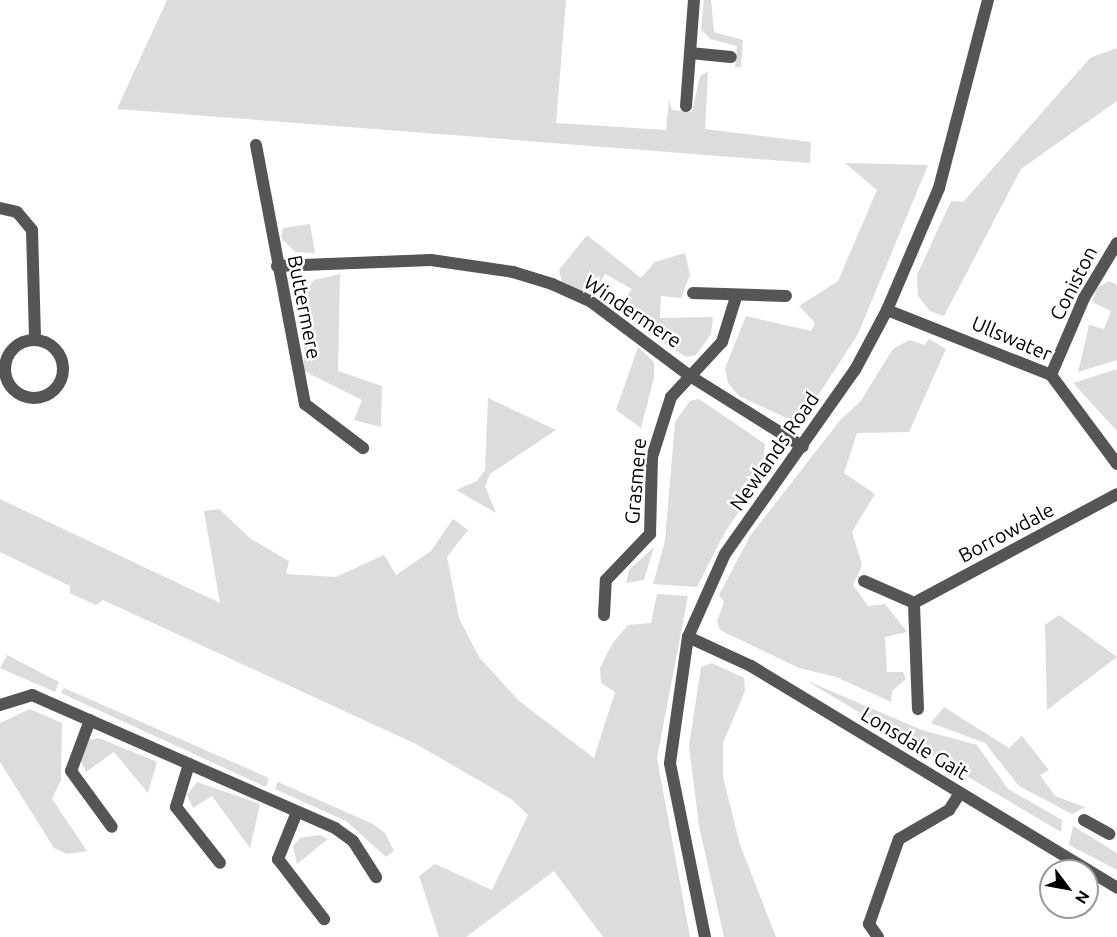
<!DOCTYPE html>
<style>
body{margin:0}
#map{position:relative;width:1117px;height:937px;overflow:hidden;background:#fff;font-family:Ubuntu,sans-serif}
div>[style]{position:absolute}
.green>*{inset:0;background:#dcdcdc}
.street>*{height:12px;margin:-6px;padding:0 6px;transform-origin:6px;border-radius:6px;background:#555}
.street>.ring{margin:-6px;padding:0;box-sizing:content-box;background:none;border:12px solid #555;border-radius:50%}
span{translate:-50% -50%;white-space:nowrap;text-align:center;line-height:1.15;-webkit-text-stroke:5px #fff;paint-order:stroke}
.street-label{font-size:20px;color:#000}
.north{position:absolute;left:1039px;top:859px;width:60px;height:60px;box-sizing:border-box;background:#fff;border:2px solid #999;border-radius:50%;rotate:122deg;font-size:16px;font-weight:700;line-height:24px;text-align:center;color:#000}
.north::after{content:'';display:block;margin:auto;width:21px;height:27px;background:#000;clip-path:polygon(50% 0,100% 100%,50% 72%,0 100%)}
</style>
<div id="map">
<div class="green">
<div style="clip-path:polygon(167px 0,566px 0,556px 123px,666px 130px,669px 100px,672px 110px,692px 112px,700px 76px,708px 71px,705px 129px,811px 142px,810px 163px,117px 109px)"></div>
<div style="clip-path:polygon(704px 0,711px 0,714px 32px,743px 40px,741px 67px,735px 67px,737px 46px,710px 39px,701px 29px)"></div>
<div style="clip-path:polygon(1117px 48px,1117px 101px,1021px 169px,944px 316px,930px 311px,918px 296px,917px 275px,951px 201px,963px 202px,1090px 58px)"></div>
<div style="clip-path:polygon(845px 163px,928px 165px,858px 334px,804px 417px,791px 420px,739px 396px,728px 383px,725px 368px,746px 316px,811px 331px,815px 323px,799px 306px,838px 281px,877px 190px)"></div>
<div style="clip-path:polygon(310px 224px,315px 253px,295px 252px,281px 238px,283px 228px)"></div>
<div style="clip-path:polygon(587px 235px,641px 278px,655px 262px,685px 253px,690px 275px,681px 298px,661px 296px,660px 318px,713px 317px,711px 334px,696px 355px,686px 357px,628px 320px,623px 303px,632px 289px,605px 274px,595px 291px,583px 293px,562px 282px,559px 270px)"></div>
<div style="clip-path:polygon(340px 274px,338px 371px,382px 386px,381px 427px,354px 420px,362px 400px,304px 371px,304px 294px,314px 280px)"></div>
<div style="clip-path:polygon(1109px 281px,1117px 285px,1117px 360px,1078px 372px,1089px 325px,1104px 329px,1111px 311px,1092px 302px,1097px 288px)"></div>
<div style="clip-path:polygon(929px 339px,946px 349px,909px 432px,857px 433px,844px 473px,875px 494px,852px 532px,862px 565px,853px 585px,868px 606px,885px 604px,907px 632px,885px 637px,887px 672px,903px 672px,906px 679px,892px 691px,891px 702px,836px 677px,799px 668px,720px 630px,717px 621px,724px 602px,719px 595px,750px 536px,841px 419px,860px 402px,893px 349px,909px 340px,925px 345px)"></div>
<div style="clip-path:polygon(638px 347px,654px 362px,654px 378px,641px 428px,616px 410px)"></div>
<div style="clip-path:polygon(1117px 369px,1117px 431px,1073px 383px)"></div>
<div style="clip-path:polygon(488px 398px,556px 430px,490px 474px,485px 486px,496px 513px,456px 490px,477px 481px,485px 470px)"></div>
<div style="clip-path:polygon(699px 399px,765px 444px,762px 478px,725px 532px,697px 587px,653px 584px,665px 541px,675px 422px,690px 401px)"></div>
<div style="clip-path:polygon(0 499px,220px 603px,204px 511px,219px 509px,251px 539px,289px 561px,286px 574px,336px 577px,384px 555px,396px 575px,431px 551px,453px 519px,468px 530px,447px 557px,459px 618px,479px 657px,519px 701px,594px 758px,615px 692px,601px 683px,600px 668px,612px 644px,628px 625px,651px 623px,657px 594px,688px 596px,657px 758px,690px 937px,603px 937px,554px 871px,466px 937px,439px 937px,419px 876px,435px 864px,492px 890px,528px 815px,511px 799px,416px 744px,103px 600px,96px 605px,70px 593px,70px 586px,0 552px)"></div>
<div style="clip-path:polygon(654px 547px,644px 580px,626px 583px,629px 570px)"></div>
<div style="clip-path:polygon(1059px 615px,1117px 657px,1047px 710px,1045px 625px)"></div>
<div style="clip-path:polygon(7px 655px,59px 682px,55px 692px,0 668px)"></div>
<div style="clip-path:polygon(712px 663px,744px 678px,745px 691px,723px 743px,723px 777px,740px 845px,776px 937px,724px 937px,699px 826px,689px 746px,701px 667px)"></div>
<div style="clip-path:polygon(805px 680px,922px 730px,977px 745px,1008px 789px,1062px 820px,1061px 832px)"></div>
<div style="clip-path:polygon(64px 688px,269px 778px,266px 787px,61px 693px)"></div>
<div style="clip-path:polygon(944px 707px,1009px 748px,1022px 736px,1049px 770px,1040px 775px,1055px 796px,1085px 807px,1072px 814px,1019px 786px,985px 743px,931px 723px)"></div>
<div style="clip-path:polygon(30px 709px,62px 723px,61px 780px,52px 799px,87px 851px,67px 854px,54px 848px,0 762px,0 723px)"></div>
<div style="clip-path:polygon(99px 738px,157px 762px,148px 793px,114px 752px,86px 772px,80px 760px,88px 740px)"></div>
<div style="clip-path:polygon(197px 782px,260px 804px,250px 848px,212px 796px,193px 808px,187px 795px)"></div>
<div style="clip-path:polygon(278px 782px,373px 824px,385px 833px,394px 851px,386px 857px,346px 821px,275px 789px)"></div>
<div style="clip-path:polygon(1073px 826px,1117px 853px,1117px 870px,1069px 845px)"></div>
<div style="clip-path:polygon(320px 835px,328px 839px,297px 864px,293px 846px,300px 838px)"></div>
</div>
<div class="street">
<div style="left:690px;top:53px;width:41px;rotate:5.6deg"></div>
<div style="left:686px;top:106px;width:106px;rotate:-85.7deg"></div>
<div style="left:256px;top:145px;width:264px;rotate:79.3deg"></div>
<div style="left:305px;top:404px;width:73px;rotate:37.2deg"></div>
<div style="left:0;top:208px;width:17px;rotate:13deg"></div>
<div style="left:17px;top:212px;width:23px;rotate:50deg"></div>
<div style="left:32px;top:230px;width:109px;rotate:88.4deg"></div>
<div style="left:277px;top:266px;width:154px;rotate:-2.2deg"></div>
<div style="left:431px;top:260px;width:83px;rotate:8.3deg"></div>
<div style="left:513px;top:272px;width:41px;rotate:17.1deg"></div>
<div style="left:552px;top:284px;width:42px;rotate:24.1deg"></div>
<div style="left:590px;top:301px;width:125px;rotate:36.9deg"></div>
<div style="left:690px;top:376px;width:133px;rotate:32.1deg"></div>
<div style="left:693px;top:293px;width:93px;rotate:1.8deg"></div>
<div style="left:887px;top:310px;width:176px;rotate:21.6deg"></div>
<div style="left:1051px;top:375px;width:111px;rotate:53.4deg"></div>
<div class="ring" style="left:5px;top:340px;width:46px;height:46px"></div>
<div style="left:1051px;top:375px;width:84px;rotate:-66.8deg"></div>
<div style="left:1084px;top:298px;width:64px;rotate:-59deg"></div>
<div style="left:864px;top:581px;width:55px;rotate:23.7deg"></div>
<div style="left:604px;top:615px;width:35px;rotate:-87deg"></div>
<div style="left:606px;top:580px;width:64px;rotate:-46.3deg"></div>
<div style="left:650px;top:534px;width:77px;rotate:-88.5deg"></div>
<div style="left:652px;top:457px;width:63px;rotate:-72.4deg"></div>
<div style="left:671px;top:397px;width:75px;rotate:-47.2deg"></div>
<div style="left:722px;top:342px;width:47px;rotate:-72.7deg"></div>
<div style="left:688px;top:637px;width:69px;rotate:24.7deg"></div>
<div style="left:751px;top:666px;width:428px;rotate:31.2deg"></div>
<div style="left:0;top:705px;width:34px;rotate:-17deg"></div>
<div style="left:32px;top:695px;width:331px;rotate:23.7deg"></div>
<div style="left:335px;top:828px;width:22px;rotate:36deg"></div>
<div style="left:353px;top:841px;width:43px;rotate:57.4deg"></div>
<div style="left:918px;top:709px;width:106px;rotate:-92.2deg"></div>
<div style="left:914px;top:603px;width:230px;rotate:-28.2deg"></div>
<div style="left:90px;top:720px;width:54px;rotate:110.4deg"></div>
<div style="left:71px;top:771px;width:69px;rotate:53.8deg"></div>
<div style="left:189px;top:764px;width:45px;rotate:106.8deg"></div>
<div style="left:176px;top:807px;width:71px;rotate:51.8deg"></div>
<div style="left:297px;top:812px;width:51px;rotate:112deg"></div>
<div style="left:278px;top:859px;width:76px;rotate:52.5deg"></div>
<div style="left:1084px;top:820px;width:29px;rotate:29deg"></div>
<div style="left:705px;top:937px;width:177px;rotate:-101.4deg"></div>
<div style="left:670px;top:763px;width:127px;rotate:-81.9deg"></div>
<div style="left:688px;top:637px;width:91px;rotate:-66deg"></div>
<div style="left:725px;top:554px;width:225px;rotate:-54.8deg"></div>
<div style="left:855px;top:370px;width:68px;rotate:-61.9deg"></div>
<div style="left:887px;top:310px;width:133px;rotate:-66.9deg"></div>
<div style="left:939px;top:188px;width:194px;rotate:-75.4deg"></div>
<div style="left:878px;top:937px;width:16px;rotate:-125deg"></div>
<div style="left:869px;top:924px;width:90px;rotate:-70.6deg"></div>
<div style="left:899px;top:839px;width:58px;rotate:-30.1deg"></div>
<div style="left:949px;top:810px;width:20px;rotate:-57deg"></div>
</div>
<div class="street-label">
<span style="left:1073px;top:283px;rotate:-63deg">Coniston</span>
<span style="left:305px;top:307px;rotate:79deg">Buttermere</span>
<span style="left:633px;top:311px;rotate:34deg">Windermere</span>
<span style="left:1012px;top:338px;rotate:23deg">Ullswater</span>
<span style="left:774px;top:451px;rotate:-55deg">Newlands Road</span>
<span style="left:635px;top:481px;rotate:-85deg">Grasmere</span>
<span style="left:1006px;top:532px;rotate:-28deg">Borrowdale</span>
<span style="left:915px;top:743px;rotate:31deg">Lonsdale Gait</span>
</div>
<div class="north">N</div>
</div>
